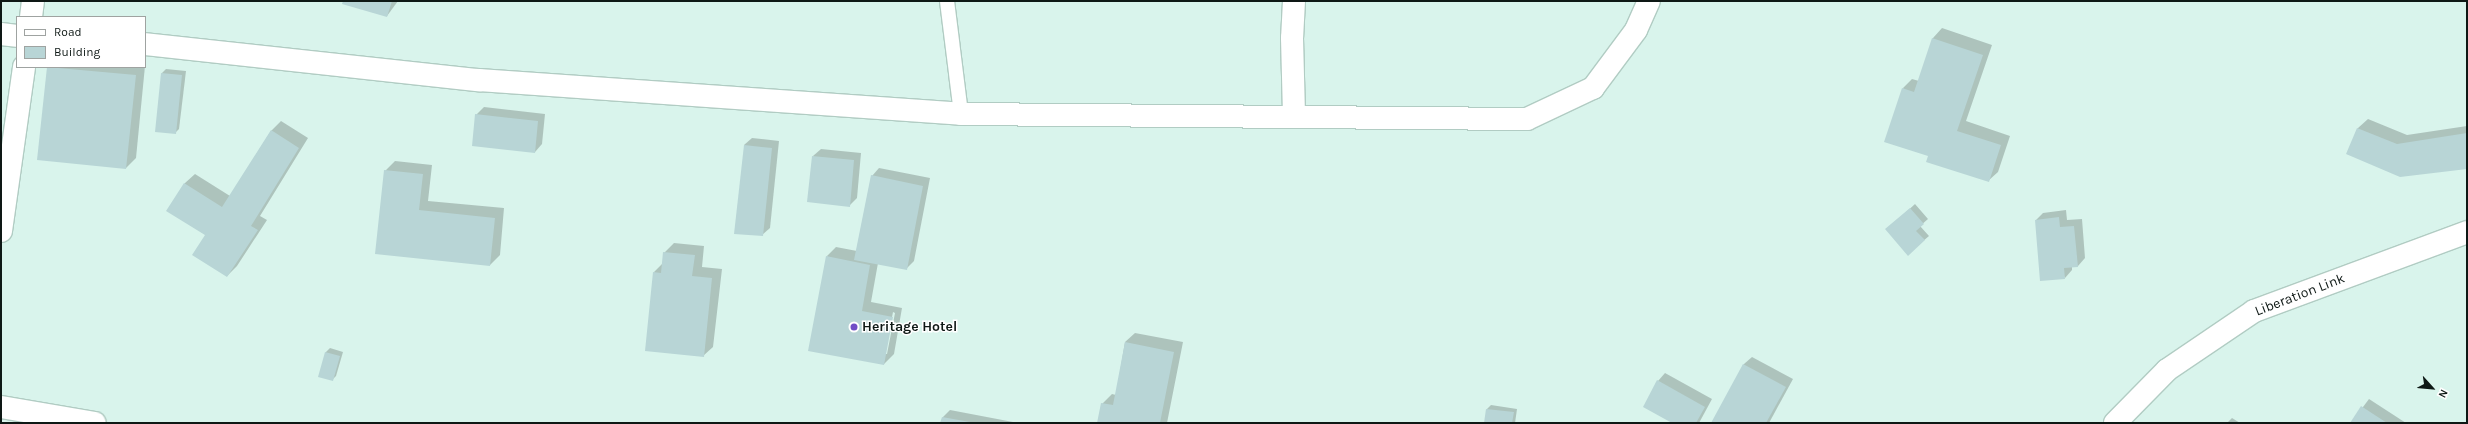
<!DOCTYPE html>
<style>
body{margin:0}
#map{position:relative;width:2468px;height:424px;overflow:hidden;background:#d9f4ec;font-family:Karla,sans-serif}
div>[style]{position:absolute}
.shadow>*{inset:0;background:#0003}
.building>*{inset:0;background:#b8d5d6}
.roads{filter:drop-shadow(1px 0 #b1ccc3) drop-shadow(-1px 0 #b1ccc3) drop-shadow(0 1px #b1ccc3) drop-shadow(0 -1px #b1ccc3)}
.lane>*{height:14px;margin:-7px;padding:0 7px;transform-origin:7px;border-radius:7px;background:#fff}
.street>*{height:22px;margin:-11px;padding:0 11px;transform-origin:11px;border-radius:11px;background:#fff}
.secondary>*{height:22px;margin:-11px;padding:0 11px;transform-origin:11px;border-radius:11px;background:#fff}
.dots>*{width:11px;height:11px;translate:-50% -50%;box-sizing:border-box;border:2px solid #fff;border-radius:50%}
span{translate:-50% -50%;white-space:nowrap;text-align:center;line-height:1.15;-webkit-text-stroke:3px #fff;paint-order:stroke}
.street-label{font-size:14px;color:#0e1815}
.poi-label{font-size:14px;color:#0e1815;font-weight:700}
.left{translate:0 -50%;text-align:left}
.frame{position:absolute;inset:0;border:2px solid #0e1815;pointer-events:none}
.legend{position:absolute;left:16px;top:16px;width:130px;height:52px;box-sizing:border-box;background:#fff;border:1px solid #9fa3a1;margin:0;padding:5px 7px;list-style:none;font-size:12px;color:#0e1815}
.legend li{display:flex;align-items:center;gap:8px;height:20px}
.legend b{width:20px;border:1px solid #9fa3a1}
.north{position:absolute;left:2412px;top:368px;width:40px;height:40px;-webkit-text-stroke:3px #fff;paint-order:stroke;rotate:117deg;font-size:11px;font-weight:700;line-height:16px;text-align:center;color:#0e1815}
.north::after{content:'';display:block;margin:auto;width:14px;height:18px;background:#0e1815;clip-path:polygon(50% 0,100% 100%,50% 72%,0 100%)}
</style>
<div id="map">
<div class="shadow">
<div style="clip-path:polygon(344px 1px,398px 1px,387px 16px)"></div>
<div style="clip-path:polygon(1942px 28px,1992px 45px,1966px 121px,2010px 136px,1998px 172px,1988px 181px,1929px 156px,1903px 88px,1912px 79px,1919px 81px,1933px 38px)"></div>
<div style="clip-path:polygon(145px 66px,136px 158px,126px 168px,38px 159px,48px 67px)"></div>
<div style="clip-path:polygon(166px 69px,186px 71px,179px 129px,175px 133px,162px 73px)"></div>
<div style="clip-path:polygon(484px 107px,545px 114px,542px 144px,535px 152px,476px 115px)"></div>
<div style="clip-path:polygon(2368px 119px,2407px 135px,2467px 126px,2467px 168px,2347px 154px,2358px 128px)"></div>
<div style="clip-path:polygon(281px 121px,308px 138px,260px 216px,267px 220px,237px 266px,227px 276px,206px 235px,168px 211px,185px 183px,195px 174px,230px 196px,271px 131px)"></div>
<div style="clip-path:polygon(752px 138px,779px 141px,770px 228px,762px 235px,744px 145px)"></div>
<div style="clip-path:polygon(821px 149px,861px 153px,857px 198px,849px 206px,813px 156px)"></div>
<div style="clip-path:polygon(395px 161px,432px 165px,428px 201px,504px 208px,500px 255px,490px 265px,376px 253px,385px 171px)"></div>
<div style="clip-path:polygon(evenodd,879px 168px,930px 178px,914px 261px,907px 268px,878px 263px,871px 302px,902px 308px,894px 354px,884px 364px,827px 256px,836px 247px,857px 251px,872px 176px,879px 168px,893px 312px,895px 313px,887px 354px,885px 354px,893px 312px)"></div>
<div style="clip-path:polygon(1915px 204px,1928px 219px,1920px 226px,1929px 236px,1908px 254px,1891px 226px)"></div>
<div style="clip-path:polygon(2066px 210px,2067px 220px,2082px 219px,2085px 258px,2078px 266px,2072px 266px,2072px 270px,2065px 278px,2036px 220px,2043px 213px)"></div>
<div style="clip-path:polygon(674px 243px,704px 246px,702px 267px,722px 269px,713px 347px,703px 356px,654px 272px,663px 263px,664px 253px)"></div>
<div style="clip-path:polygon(1135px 333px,1183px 342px,1167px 423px,1098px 423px,1102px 404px,1112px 394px,1116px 395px,1125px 342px)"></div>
<div style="clip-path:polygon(330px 348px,343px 352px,336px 376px,332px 380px,320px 376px,326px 352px)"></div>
<div style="clip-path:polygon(1752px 357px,1793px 379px,1769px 423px,1712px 423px,1744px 364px)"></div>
<div style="clip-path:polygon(1665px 373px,1712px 399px,1699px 423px,1674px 423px,1658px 381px)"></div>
<div style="clip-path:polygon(2369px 399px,2406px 423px,2351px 423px)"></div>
<div style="clip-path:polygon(1491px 405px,1517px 409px,1515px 423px,1485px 423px,1487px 409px)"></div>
<div style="clip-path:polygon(950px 410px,1013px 422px,1013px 423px,941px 423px,943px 417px)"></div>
<div style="clip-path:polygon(2232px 418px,2240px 423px,2227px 423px)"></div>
</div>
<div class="building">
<div style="clip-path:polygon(343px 1px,392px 1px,387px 17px,342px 4px)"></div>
<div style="clip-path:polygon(1932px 38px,1983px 55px,1957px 131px,2001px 145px,1989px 182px,1926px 162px,1928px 156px,1884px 142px,1902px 88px,1914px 92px)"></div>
<div style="clip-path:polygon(47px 67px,136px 75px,126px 169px,37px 160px)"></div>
<div style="clip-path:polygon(161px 73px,182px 75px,176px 134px,155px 132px)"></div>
<div style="clip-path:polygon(475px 114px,538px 121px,535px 153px,472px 146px)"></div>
<div style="clip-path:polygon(2357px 128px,2397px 144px,2467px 133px,2467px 169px,2400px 177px,2346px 154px)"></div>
<div style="clip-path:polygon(271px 130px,299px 148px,251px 226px,258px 230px,227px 277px,192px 255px,205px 235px,166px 211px,184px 183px,222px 207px)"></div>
<div style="clip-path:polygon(744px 145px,772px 148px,763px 236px,734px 234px)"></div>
<div style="clip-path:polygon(812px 156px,854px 160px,850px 207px,807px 202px)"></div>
<div style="clip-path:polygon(384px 170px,423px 174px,419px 210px,495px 218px,490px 266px,375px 254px)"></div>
<div style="clip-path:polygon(871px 175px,923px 186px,907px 270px,854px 260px)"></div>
<div style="clip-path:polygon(1910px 208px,1924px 224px,1916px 231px,1925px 240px,1908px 256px,1885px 229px)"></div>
<div style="clip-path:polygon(2059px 217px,2060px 227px,2074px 226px,2078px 267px,2064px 268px,2065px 279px,2040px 281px,2035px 220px)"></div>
<div style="clip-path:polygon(663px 252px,695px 255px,692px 276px,712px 278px,704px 357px,645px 351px,653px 272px,661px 273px)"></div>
<div style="clip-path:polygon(826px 256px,870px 265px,862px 311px,893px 317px,884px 365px,808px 351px)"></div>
<div style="clip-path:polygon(1125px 342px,1174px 352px,1160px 423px,1097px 423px,1101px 403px,1113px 405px)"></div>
<div style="clip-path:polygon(325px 352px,340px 356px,333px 381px,318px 377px)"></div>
<div style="clip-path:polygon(1743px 364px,1786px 387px,1766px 423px,1711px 423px)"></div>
<div style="clip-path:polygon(1657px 380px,1705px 407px,1696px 423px,1672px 423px,1643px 407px)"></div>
<div style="clip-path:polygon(2361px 406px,2387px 423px,2350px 423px)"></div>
<div style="clip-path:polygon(1486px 409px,1514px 412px,1512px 423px,1484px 423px)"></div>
<div style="clip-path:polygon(942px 417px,970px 422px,970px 423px,940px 423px)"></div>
</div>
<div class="roads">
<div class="lane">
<div style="left:947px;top:1px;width:114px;rotate:82.9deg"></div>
</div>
<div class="street">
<div style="left:1294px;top:1px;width:37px;rotate:93deg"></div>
<div style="left:1292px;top:38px;width:78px;rotate:88.5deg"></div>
<div style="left:31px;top:17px;width:16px;rotate:-83deg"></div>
<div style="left:1px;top:34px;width:16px;rotate:7deg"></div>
<div style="left:145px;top:44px;width:336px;rotate:6.2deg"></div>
<div style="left:479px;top:80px;width:483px;rotate:4deg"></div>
<div style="left:961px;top:114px;width:566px;rotate:0.51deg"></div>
<div style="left:1527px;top:119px;width:73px;rotate:-25.2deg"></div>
<div style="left:1593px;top:88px;width:72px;rotate:-53.4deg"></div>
<div style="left:1636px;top:30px;width:32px;rotate:-66deg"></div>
<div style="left:1px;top:231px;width:166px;rotate:-82deg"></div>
<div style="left:2115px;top:423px;width:74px;rotate:-45.5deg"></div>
<div style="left:2167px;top:370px;width:105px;rotate:-34.1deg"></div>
<div style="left:2254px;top:311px;width:227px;rotate:-20.3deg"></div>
</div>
<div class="secondary">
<div style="left:1px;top:407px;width:95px;rotate:9.7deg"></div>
</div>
</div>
<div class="dots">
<div style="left:854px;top:327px;background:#6f4dc6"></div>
</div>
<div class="street-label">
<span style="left:2300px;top:295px;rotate:-21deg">Liberation Link</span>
</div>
<div class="poi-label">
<span class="left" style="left:862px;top:327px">Heritage Hotel</span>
</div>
<div class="frame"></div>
<ul class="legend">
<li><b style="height:5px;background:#fff"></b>Road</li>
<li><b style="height:11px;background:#b8d5d6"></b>Building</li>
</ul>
<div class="north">N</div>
</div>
